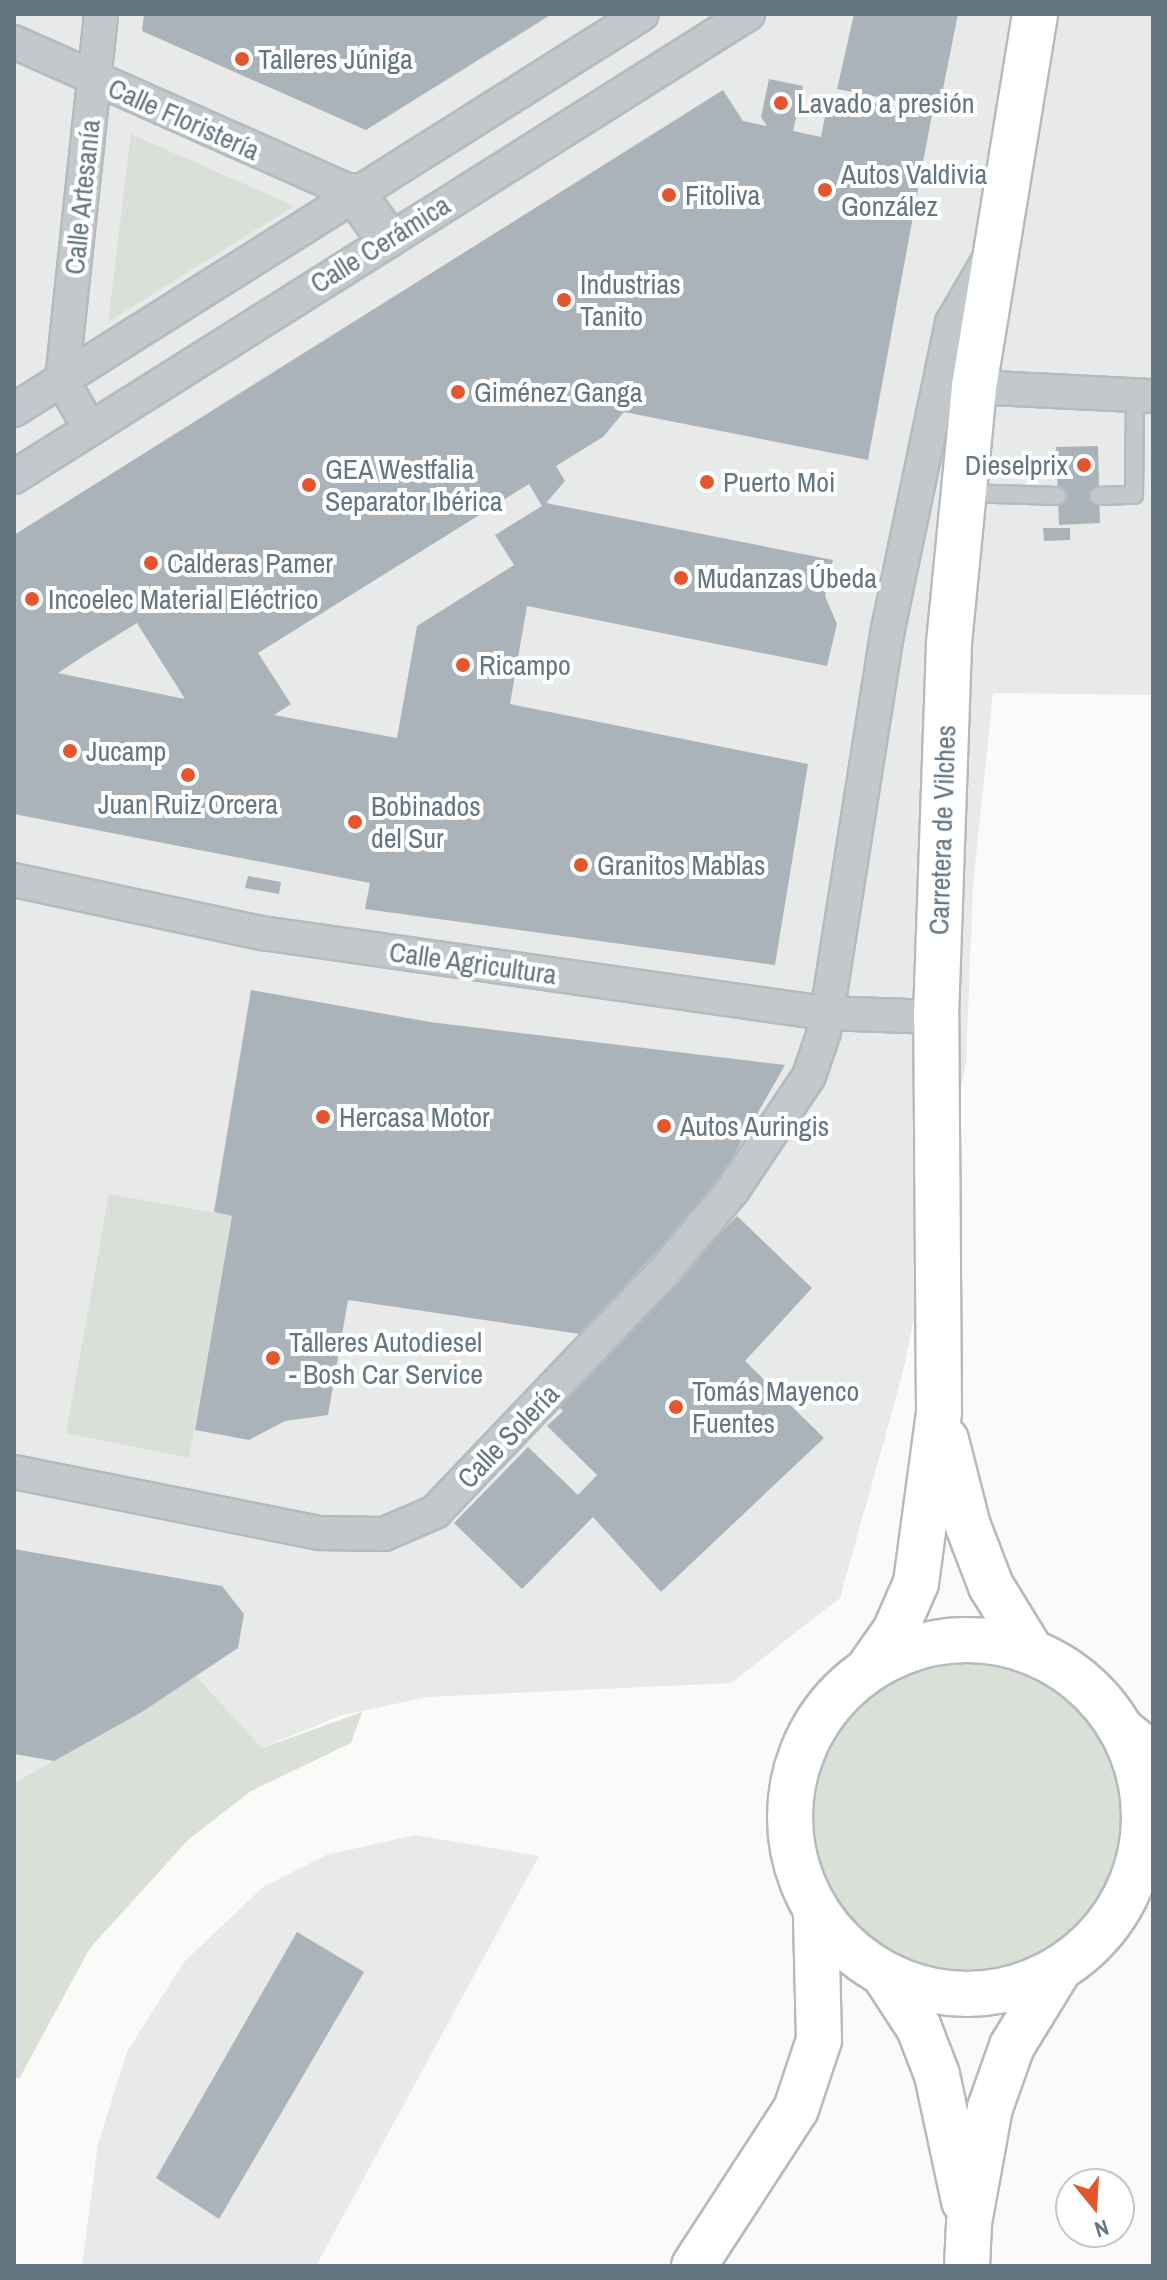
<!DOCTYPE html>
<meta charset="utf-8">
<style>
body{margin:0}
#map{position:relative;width:1167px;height:2280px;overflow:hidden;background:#fafaf8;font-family:"Archivo Narrow",sans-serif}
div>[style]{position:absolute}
.built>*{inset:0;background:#e8e9e9}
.green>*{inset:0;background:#dadfd7}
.round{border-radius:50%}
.building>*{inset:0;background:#aab3b9}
.roads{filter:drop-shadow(2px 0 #b5babe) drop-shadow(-2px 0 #b5babe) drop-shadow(0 2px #b5babe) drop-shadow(0 -2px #b5babe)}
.service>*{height:16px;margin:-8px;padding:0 8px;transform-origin:8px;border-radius:8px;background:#c3c8cc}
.minor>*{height:32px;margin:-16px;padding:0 16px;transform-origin:16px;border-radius:16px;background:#c3c8cc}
.tertiary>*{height:40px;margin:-20px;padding:0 20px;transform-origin:20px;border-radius:20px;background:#c3c8cc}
.primary>*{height:44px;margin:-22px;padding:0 22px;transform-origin:22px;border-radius:22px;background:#fff}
.primary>.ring{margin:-22px;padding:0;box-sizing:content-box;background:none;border:44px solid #fff;border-radius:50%}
.motorway>*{height:44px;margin:-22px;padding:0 22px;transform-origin:22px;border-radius:22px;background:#fff}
.dots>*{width:22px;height:22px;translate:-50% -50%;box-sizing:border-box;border:4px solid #fff;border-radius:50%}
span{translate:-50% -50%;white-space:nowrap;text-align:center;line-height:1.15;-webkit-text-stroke:8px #fff;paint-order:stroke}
.poi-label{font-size:28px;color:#657683}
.left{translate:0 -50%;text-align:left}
.right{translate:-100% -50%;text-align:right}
.street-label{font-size:28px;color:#657683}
.frame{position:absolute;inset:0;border:16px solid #657683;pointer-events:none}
.north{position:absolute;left:1055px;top:2168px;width:80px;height:80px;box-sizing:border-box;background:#fff;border:2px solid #c1c8cd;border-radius:50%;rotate:162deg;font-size:22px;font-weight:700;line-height:32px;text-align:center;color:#657683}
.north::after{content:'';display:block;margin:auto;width:28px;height:36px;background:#e4572e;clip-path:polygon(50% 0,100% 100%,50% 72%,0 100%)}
</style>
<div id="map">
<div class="built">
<div style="clip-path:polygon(14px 14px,1153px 14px,1153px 695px,993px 693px,973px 885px,966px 1063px,903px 1372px,840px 1598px,731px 1683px,428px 1697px,343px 1715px,262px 1748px,196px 1676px,142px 1712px,14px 1783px)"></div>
<div style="clip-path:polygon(415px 1835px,539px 1856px,316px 2266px,82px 2266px,98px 2144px,127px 2052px,184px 1962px,263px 1887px,326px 1855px)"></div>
</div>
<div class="green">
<div style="clip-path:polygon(131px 134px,294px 206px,108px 322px)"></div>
<div style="clip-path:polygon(109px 1194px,232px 1216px,189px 1458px,66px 1433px)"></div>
<div class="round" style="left:812px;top:1662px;width:308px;height:308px"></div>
<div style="clip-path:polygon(196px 1676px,262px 1748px,362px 1712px,351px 1743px,251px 1791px,189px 1839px,90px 1948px,19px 2079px,14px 2077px,14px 1783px,142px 1712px)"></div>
</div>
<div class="building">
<div style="clip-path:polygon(144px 14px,552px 14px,366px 130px,142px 31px)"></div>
<div style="clip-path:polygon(854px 14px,958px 14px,939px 109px,837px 89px)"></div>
<div style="clip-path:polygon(evenodd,769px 79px,803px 86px,793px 131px,821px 137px,827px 106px,838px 108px,840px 95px,932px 114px,868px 460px,624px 412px,603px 437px,556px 466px,565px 481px,546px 503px,833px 560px,825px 596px,837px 624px,827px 666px,527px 606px,510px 704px,808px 764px,775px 965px,365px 909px,370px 883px,14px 814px,14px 535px,723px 90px,743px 121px,767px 126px,761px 117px,769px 79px,529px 484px,542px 506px,495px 535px,514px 565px,417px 626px,397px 738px,274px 715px,291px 704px,258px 653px,529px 484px,769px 79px,137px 623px,185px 699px,58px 673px,85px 655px,137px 623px)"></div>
<div style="clip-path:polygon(1098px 446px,1100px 523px,1059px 525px,1056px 447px)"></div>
<div style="clip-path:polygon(1043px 528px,1070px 528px,1070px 540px,1044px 541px)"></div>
<div style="clip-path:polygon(248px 876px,281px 882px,279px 894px,245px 888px)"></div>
<div style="clip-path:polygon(251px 990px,430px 1022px,785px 1065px,715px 1188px,580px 1334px,348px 1300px,328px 1415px,285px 1421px,249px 1440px,195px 1430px,232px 1216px,214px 1212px)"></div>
<div style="clip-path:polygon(737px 1216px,812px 1288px,745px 1361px,824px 1438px,661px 1592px,593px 1517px,522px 1589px,454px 1523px,528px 1447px,578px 1495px,597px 1475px,547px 1426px,563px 1411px,556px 1404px)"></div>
<div style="clip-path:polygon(14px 1549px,222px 1586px,244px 1614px,238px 1648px,142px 1712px,54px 1761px,14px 1754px)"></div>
<div style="clip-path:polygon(297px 1932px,364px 1972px,219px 2219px,156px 2178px)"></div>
</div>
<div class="roads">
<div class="service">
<div style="left:965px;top:493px;width:92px;rotate:1.9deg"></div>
<div style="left:1099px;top:496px;width:35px;rotate:-2deg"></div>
<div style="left:1134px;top:495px;width:98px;rotate:-89.4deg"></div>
</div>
<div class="minor">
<div style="left:14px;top:42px;width:373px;rotate:24deg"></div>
<div style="left:974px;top:387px;width:179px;rotate:2.9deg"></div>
<div style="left:14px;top:410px;width:742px;rotate:-32.23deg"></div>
<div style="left:90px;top:429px;width:56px;rotate:-119.7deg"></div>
<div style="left:62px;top:380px;width:368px;rotate:-83.9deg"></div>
<div style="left:14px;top:477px;width:868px;rotate:-32.24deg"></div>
<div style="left:14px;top:880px;width:254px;rotate:12.1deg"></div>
<div style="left:262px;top:933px;width:569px;rotate:8.09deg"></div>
<div style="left:825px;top:1013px;width:111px;rotate:2.1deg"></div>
<div style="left:14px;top:1472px;width:312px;rotate:11.3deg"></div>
<div style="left:320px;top:1533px;width:64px;rotate:0.9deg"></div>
<div style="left:384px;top:1534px;width:56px;rotate:-23.3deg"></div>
<div style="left:435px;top:1512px;width:327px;rotate:-46.4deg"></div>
<div style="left:661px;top:1275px;width:110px;rotate:-49.8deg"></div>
<div style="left:732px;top:1191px;width:138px;rotate:-56.2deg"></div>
<div style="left:809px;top:1076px;width:46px;rotate:-71.2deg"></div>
<div style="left:824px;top:1032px;width:408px;rotate:-81deg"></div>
<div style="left:888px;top:629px;width:313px;rotate:-78.2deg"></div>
<div style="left:952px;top:323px;width:72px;rotate:-59.9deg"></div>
</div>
<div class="tertiary">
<div style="left:355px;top:194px;width:54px;rotate:54deg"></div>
</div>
<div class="primary">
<div style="left:946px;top:1440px;width:89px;rotate:75.7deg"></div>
<div style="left:968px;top:1526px;width:64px;rotate:69deg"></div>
<div style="left:991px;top:1586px;width:76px;rotate:58.4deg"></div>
<div class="ring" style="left:790px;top:1640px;width:310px;height:310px"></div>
<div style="left:869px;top:1668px;width:45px;rotate:-54.9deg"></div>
<div style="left:895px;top:1631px;width:52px;rotate:-66.4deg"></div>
<div style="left:916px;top:1583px;width:173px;rotate:-82.3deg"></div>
<div style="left:939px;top:1412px;width:395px;rotate:-90.4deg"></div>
<div style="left:936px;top:1017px;width:374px;rotate:-88deg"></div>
<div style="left:949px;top:643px;width:257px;rotate:-84.4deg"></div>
<div style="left:974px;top:387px;width:378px;rotate:-80.7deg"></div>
<div style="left:885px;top:1976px;width:62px;rotate:56.8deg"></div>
<div style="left:919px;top:2028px;width:50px;rotate:69deg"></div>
<div style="left:937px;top:2075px;width:129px;rotate:77.9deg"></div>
<div style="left:967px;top:2266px;width:43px;rotate:-87.3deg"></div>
<div style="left:969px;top:2223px;width:117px;rotate:-79.7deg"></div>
<div style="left:990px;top:2108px;width:66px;rotate:-70.5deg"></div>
<div style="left:1012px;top:2046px;width:88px;rotate:-58.5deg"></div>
</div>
<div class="motorway">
<div style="left:1124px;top:1732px;width:37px;rotate:38deg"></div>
<div style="left:694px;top:2266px;width:187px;rotate:-57deg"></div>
<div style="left:796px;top:2109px;width:73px;rotate:-71.6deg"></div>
<div style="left:819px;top:2040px;width:126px;rotate:-91.4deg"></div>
</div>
</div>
<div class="dots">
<div style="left:242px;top:59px;background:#e4572e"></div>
<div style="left:781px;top:103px;background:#e4572e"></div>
<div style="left:825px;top:190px;background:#e4572e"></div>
<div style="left:669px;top:195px;background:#e4572e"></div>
<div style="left:564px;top:300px;background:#e4572e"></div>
<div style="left:458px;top:392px;background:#e4572e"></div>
<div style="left:1084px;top:465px;background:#e4572e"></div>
<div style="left:707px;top:482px;background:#e4572e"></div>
<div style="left:309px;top:485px;background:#e4572e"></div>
<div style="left:151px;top:563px;background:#e4572e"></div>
<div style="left:681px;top:578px;background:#e4572e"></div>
<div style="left:32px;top:599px;background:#e4572e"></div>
<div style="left:463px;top:665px;background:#e4572e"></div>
<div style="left:70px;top:751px;background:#e4572e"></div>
<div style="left:188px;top:775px;background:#e4572e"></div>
<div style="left:355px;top:822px;background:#e4572e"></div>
<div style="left:581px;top:865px;background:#e4572e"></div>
<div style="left:323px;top:1117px;background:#e4572e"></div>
<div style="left:664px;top:1126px;background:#e4572e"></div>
<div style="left:273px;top:1358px;background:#e4572e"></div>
<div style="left:676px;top:1407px;background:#e4572e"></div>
</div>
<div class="poi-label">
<span class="left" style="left:258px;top:59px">Talleres Júniga</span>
<span class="left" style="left:797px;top:103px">Lavado a presión</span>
<span class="left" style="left:841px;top:190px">Autos Valdivia<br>González</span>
<span class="left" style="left:685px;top:195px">Fitoliva</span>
<span class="left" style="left:580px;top:300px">Industrias<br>Tanito</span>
<span class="left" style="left:474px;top:392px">Giménez Ganga</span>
<span class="right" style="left:1068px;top:465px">Dieselprix</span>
<span class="left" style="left:325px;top:485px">GEA Westfalia<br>Separator Ibérica</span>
<span class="left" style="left:723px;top:482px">Puerto Moi</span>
<span class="left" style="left:167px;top:563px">Calderas Pamer</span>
<span class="left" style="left:697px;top:578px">Mudanzas Úbeda</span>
<span class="left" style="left:48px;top:599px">Incoelec Material Eléctrico</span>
<span class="left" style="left:479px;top:665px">Ricampo</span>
<span class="left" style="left:86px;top:751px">Jucamp</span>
<span style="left:188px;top:804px">Juan Ruiz Orcera</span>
<span class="left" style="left:371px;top:822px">Bobinados<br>del Sur</span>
<span class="left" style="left:597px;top:865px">Granitos Mablas</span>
<span class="left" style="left:339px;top:1117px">Hercasa Motor</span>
<span class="left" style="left:680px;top:1126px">Autos Auringis</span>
<span class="left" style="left:289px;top:1358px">Talleres Autodiesel<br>- Bosh Car Service</span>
<span class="left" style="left:692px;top:1407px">Tomás Mayenco<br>Fuentes</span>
</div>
<div class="street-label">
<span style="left:184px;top:119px;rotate:24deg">Calle Floristería</span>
<span style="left:82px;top:197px;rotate:-84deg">Calle Artesanía</span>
<span style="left:380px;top:244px;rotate:-32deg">Calle Cerámica</span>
<span style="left:942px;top:830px;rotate:-88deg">Carretera de Vilches</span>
<span style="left:473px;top:963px;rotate:8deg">Calle Agricultura</span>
<span style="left:508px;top:1436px;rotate:-46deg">Calle Solería</span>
</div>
<div class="frame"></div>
<div class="north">N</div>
</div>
